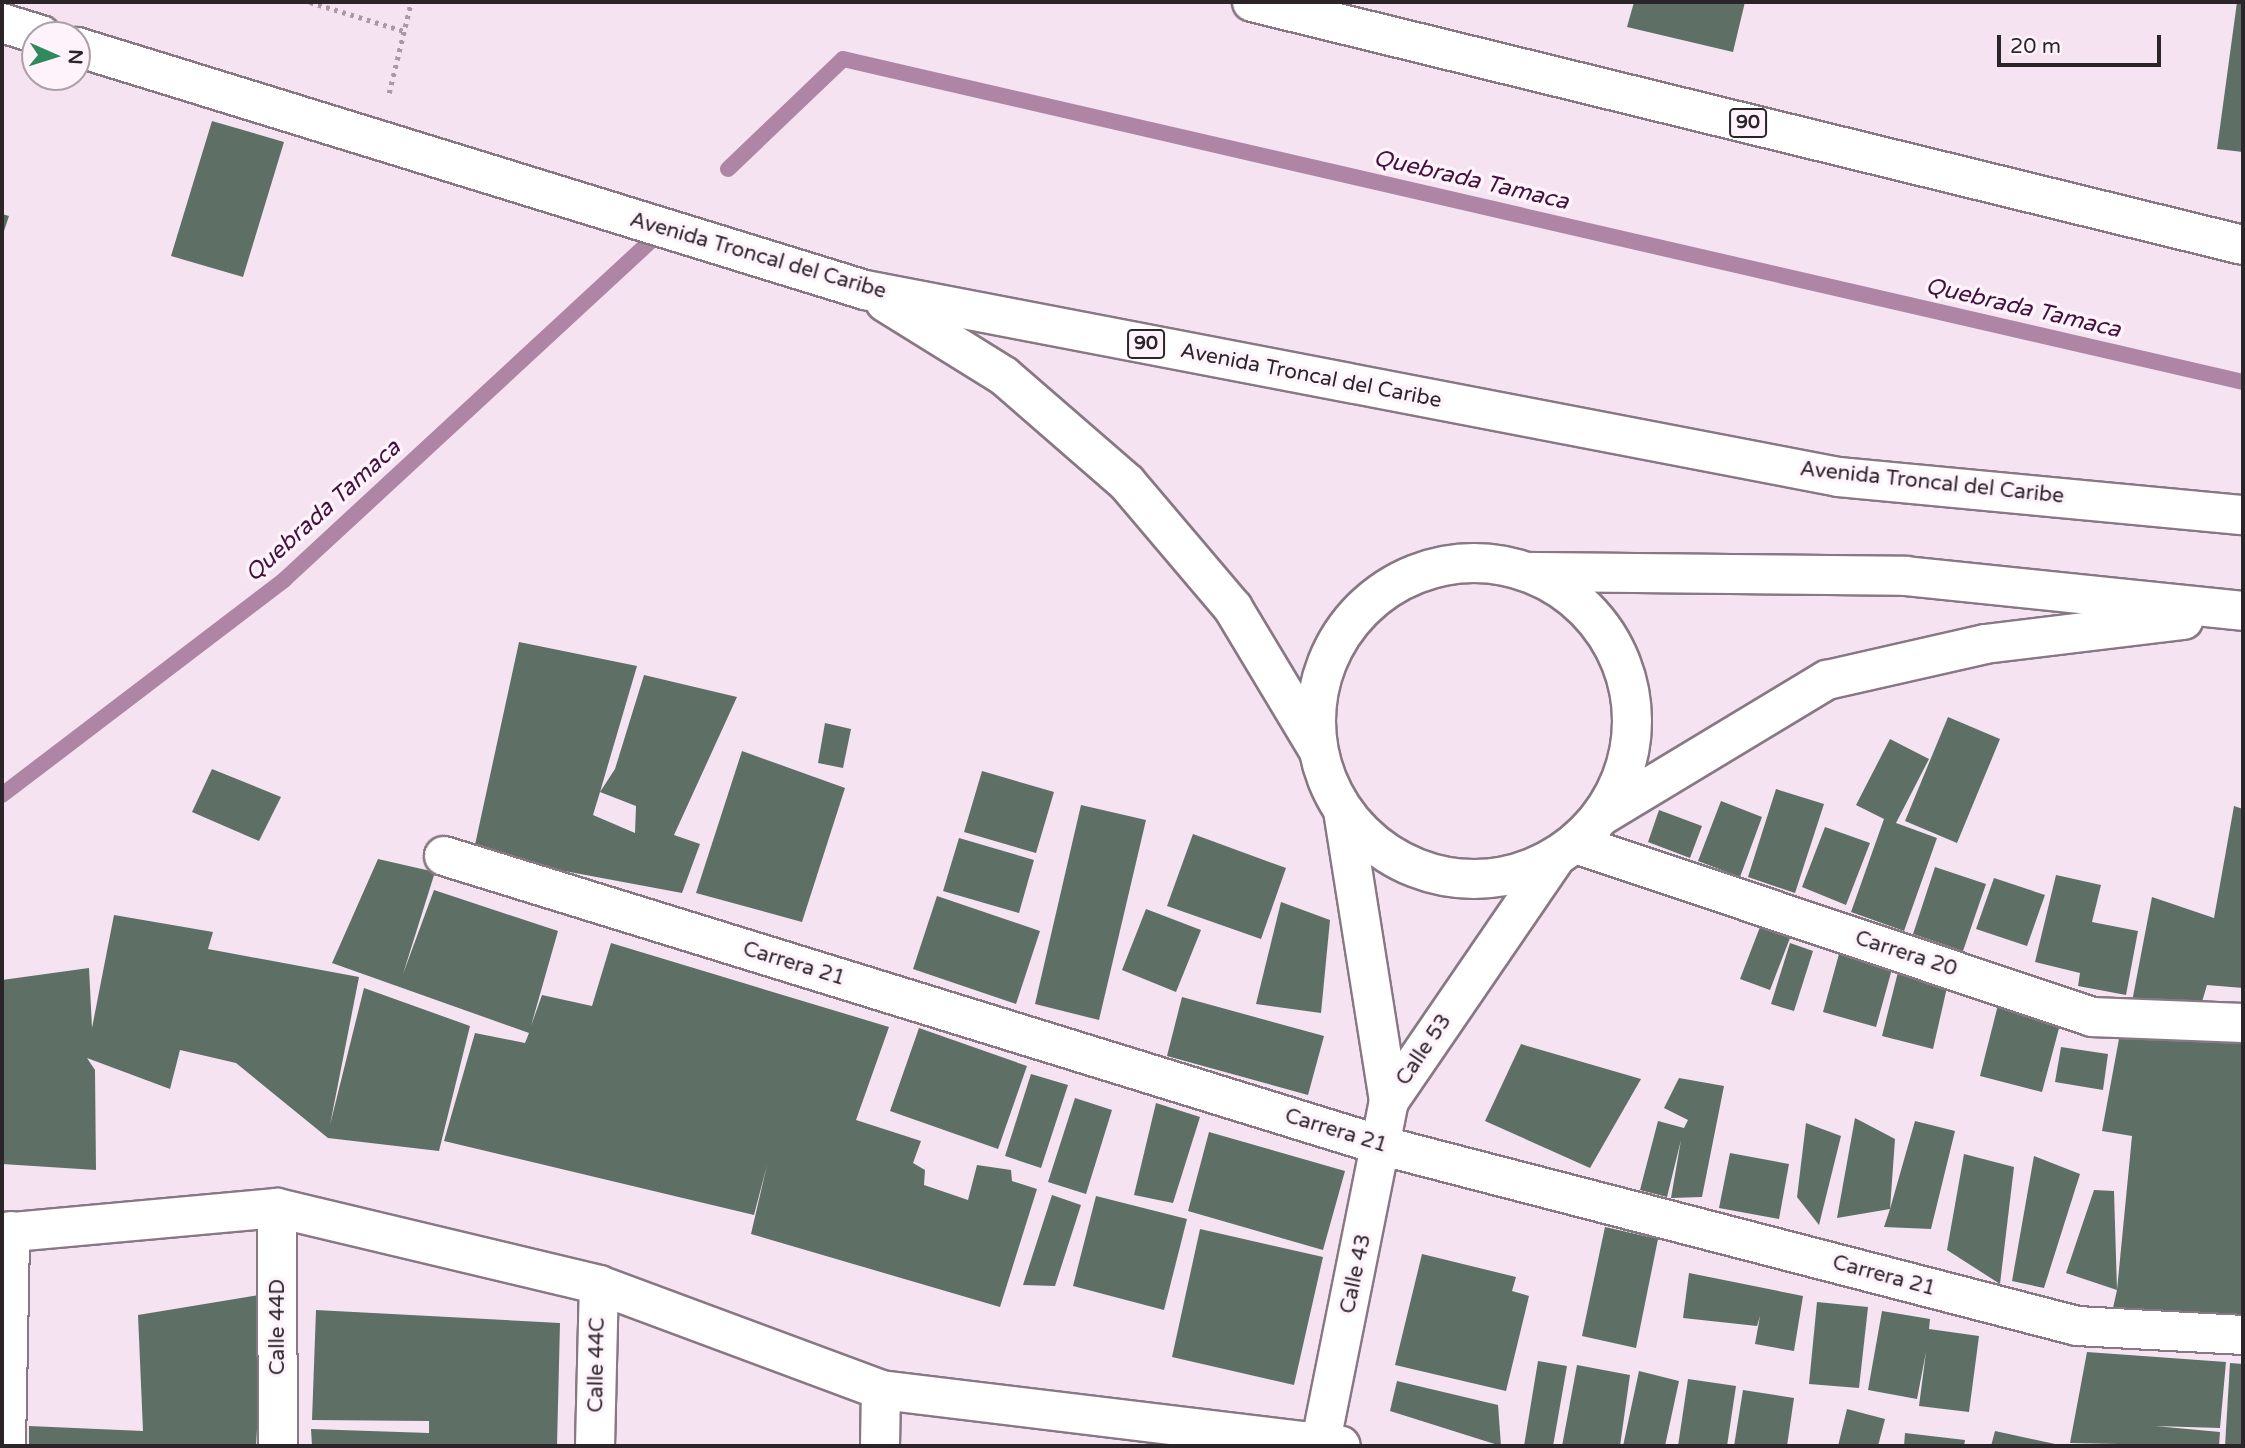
<!DOCTYPE html>
<style>
body{margin:0}
#map{position:relative;width:2245px;height:1448px;overflow:hidden;background:#f5e3f1;font-family:"Varela Round",sans-serif}
div>[style]{position:absolute}
.stream>*{height:16px;margin:-8px;padding:0 8px;transform-origin:8px;border-radius:8px;background:#af85a6}
.building>*{inset:0;background:#5e7065}
.path>*{height:4.5px;margin-top:-2.25px;transform-origin:0;background:repeating-linear-gradient(90deg,#a79aa4 0 3.5px,transparent 0 8.5px)}
.roads{filter:drop-shadow(2px 0 #887884) drop-shadow(-2px 0 #887884) drop-shadow(0 2px #887884) drop-shadow(0 -2px #887884)}
.minor>*{height:38px;margin:-19px;padding:0 19px;transform-origin:19px;border-radius:19px;background:#fff}
.tertiary>*{height:38px;margin:-19px;padding:0 19px;transform-origin:19px;border-radius:19px;background:#fff}
.primary>*{height:38px;margin:-19px;padding:0 19px;transform-origin:19px;border-radius:19px;background:#fff}
.primary>.ring{margin:-19px;padding:0;box-sizing:content-box;background:none;border:38px solid #fff;border-radius:50%}
.trunk>*{height:38px;margin:-19px;padding:0 19px;transform-origin:19px;border-radius:19px;background:#fff}
span{translate:-50% -50%;white-space:nowrap;text-align:center;line-height:1.15;-webkit-text-stroke:7px #fef3fb;paint-order:stroke}
.shield-label span{padding:2px 5px;background:#fef3fb;border:2px solid;border-radius:5px;-webkit-text-stroke-width:0}
.shield-label{font-size:19px;color:#2b252a;font-weight:700}
.street-label{font-size:21px;color:#2b252a}
.water-label{font-size:23px;color:#44103c;font-style:italic}
.frame{position:absolute;inset:0;border:4px solid #2b252a;pointer-events:none}
.north{position:absolute;left:21px;top:21px;width:70px;height:70px;box-sizing:border-box;background:#fef3fb;border:2px solid #aaa1a7;border-radius:50%;rotate:93deg;font-size:19px;font-weight:700;line-height:28px;text-align:center;color:#2b252a}
.north::after{content:'';display:block;margin:auto;width:24px;height:32px;background:#31895e;clip-path:polygon(50% 0,100% 100%,50% 72%,0 100%)}
.scale{position:absolute;left:1997px;top:35px;width:164px;height:32px;box-sizing:border-box;border:4px solid #2b252a;border-top:0;padding-left:9px;font-size:21px;line-height:24px;white-space:nowrap;color:#2b252a;-webkit-text-stroke:5px #fef3fb;paint-order:stroke}
</style>
<div id="map">
<div class="stream">
<div style="left:728px;top:169px;width:159px;rotate:-43.7deg"></div>
<div style="left:843px;top:59px;width:1437px;rotate:12.99deg"></div>
<div style="left:2px;top:795px;width:355px;rotate:-37.3deg"></div>
<div style="left:284px;top:580px;width:504px;rotate:-42.75deg"></div>
</div>
<div class="building">
<div style="clip-path:polygon(1634px 2px,1745px 2px,1733px 52px,1627px 27px)"></div>
<div style="clip-path:polygon(2237px 2px,2243px 2px,2243px 152px,2217px 149px)"></div>
<div style="clip-path:polygon(212px 121px,284px 142px,243px 277px,171px 256px)"></div>
<div style="clip-path:polygon(2px 214px,9px 216px,2px 237px)"></div>
<div style="clip-path:polygon(evenodd,519px 642px,637px 666px,600px 792px,615px 769px,644px 675px,737px 697px,674px 835px,700px 844px,682px 893px,473px 854px,519px 642px,600px 792px,636px 806px,635px 833px,593px 815px,600px 792px)"></div>
<div style="clip-path:polygon(1948px 717px,2000px 739px,1957px 843px,1905px 821px)"></div>
<div style="clip-path:polygon(825px 723px,851px 729px,843px 768px,818px 763px)"></div>
<div style="clip-path:polygon(1890px 739px,1929px 759px,1896px 823px,1937px 838px,1904px 931px,1851px 912px,1884px 819px,1856px 805px)"></div>
<div style="clip-path:polygon(742px 751px,845px 788px,802px 922px,696px 893px)"></div>
<div style="clip-path:polygon(212px 769px,281px 797px,259px 841px,192px 812px)"></div>
<div style="clip-path:polygon(982px 771px,1054px 792px,1036px 853px,964px 832px)"></div>
<div style="clip-path:polygon(1776px 789px,1824px 804px,1795px 893px,1748px 877px)"></div>
<div style="clip-path:polygon(1721px 801px,1762px 817px,1740px 877px,1698px 861px)"></div>
<div style="clip-path:polygon(1081px 805px,1146px 820px,1099px 1020px,1035px 1004px)"></div>
<div style="clip-path:polygon(2234px 806px,2243px 809px,2243px 988px,2207px 985px,2199px 1012px,2131px 1007px,2152px 897px,2214px 918px)"></div>
<div style="clip-path:polygon(1659px 810px,1702px 826px,1690px 858px,1648px 842px)"></div>
<div style="clip-path:polygon(1825px 827px,1870px 843px,1846px 905px,1802px 887px)"></div>
<div style="clip-path:polygon(1193px 834px,1286px 868px,1261px 939px,1167px 906px)"></div>
<div style="clip-path:polygon(959px 838px,1034px 860px,1019px 913px,943px 891px)"></div>
<div style="clip-path:polygon(378px 859px,435px 872px,403px 974px,434px 890px,558px 931px,531px 1026px,542px 995px,592px 1006px,611px 943px,889px 1027px,856px 1120px,921px 1141px,913px 1163px,925px 1170px,924px 1185px,968px 1200px,977px 1165px,1011px 1170px,1012px 1181px,1037px 1189px,1000px 1307px,751px 1234px,767px 1165px,754px 1215px,444px 1141px,475px 1033px,525px 1043px,529px 1033px,332px 963px)"></div>
<div style="clip-path:polygon(1935px 867px,1986px 884px,1963px 951px,1913px 934px)"></div>
<div style="clip-path:polygon(2056px 875px,2101px 885px,2092px 922px,2138px 931px,2126px 995px,2078px 986px,2080px 973px,2035px 962px)"></div>
<div style="clip-path:polygon(1994px 878px,2045px 895px,2027px 946px,1976px 929px)"></div>
<div style="clip-path:polygon(937px 896px,1040px 931px,1016px 1004px,913px 969px)"></div>
<div style="clip-path:polygon(1281px 902px,1330px 920px,1321px 1013px,1256px 1004px)"></div>
<div style="clip-path:polygon(1146px 909px,1201px 930px,1176px 992px,1122px 970px)"></div>
<div style="clip-path:polygon(114px 915px,213px 932px,208px 949px,359px 977px,330px 1125px,364px 988px,470px 1026px,439px 1151px,328px 1138px,236px 1063px,180px 1050px,170px 1089px,87px 1058px,95px 1070px,96px 1170px,2px 1164px,2px 980px,89px 968px,92px 1028px)"></div>
<div style="clip-path:polygon(1760px 927px,1790px 938px,1770px 990px,1740px 979px)"></div>
<div style="clip-path:polygon(1790px 943px,1813px 951px,1794px 1011px,1771px 1004px)"></div>
<div style="clip-path:polygon(1839px 954px,1892px 969px,1876px 1027px,1823px 1012px)"></div>
<div style="clip-path:polygon(1898px 972px,1948px 983px,1933px 1049px,1882px 1036px)"></div>
<div style="clip-path:polygon(1182px 997px,1324px 1036px,1308px 1095px,1167px 1056px)"></div>
<div style="clip-path:polygon(1999px 1001px,2062px 1017px,2042px 1092px,1980px 1076px)"></div>
<div style="clip-path:polygon(919px 1028px,1027px 1066px,998px 1149px,890px 1111px)"></div>
<div style="clip-path:polygon(2121px 1028px,2243px 1035px,2243px 1330px,2113px 1308px,2117px 1290px,2066px 1273px,2094px 1190px,2114px 1191px,2117px 1290px,2132px 1136px,2102px 1131px)"></div>
<div style="clip-path:polygon(1521px 1044px,1641px 1079px,1590px 1168px,1485px 1121px)"></div>
<div style="clip-path:polygon(2061px 1047px,2108px 1054px,2103px 1090px,2055px 1082px)"></div>
<div style="clip-path:polygon(1031px 1074px,1068px 1085px,1041px 1168px,1005px 1156px)"></div>
<div style="clip-path:polygon(1679px 1078px,1724px 1086px,1702px 1197px,1671px 1198px,1681px 1140px,1667px 1197px,1640px 1190px,1658px 1121px,1684px 1128px,1688px 1120px,1664px 1108px)"></div>
<div style="clip-path:polygon(1075px 1098px,1112px 1110px,1086px 1194px,1048px 1182px)"></div>
<div style="clip-path:polygon(1156px 1103px,1200px 1117px,1173px 1203px,1134px 1195px)"></div>
<div style="clip-path:polygon(1855px 1118px,1895px 1139px,1890px 1209px,1915px 1121px,1955px 1131px,1931px 1229px,1884px 1227px,1890px 1209px,1837px 1218px)"></div>
<div style="clip-path:polygon(1806px 1123px,1841px 1136px,1819px 1225px,1797px 1197px)"></div>
<div style="clip-path:polygon(1209px 1132px,1345px 1171px,1323px 1250px,1188px 1211px)"></div>
<div style="clip-path:polygon(1730px 1153px,1789px 1164px,1779px 1219px,1719px 1208px)"></div>
<div style="clip-path:polygon(1964px 1154px,2014px 1167px,2000px 1284px,1947px 1250px)"></div>
<div style="clip-path:polygon(2034px 1156px,2080px 1174px,2044px 1288px,2012px 1281px)"></div>
<div style="clip-path:polygon(1052px 1195px,1081px 1205px,1055px 1286px,1023px 1285px)"></div>
<div style="clip-path:polygon(1096px 1196px,1187px 1219px,1164px 1310px,1073px 1286px)"></div>
<div style="clip-path:polygon(1605px 1227px,1658px 1239px,1636px 1348px,1582px 1336px)"></div>
<div style="clip-path:polygon(1200px 1229px,1323px 1257px,1294px 1385px,1172px 1357px)"></div>
<div style="clip-path:polygon(1422px 1254px,1516px 1277px,1512px 1291px,1529px 1296px,1506px 1391px,1395px 1365px)"></div>
<div style="clip-path:polygon(1689px 1273px,1803px 1296px,1794px 1351px,1755px 1344px,1760px 1316px,1757px 1326px,1683px 1318px)"></div>
<div style="clip-path:polygon(265px 1294px,256px 1446px,29px 1446px,29px 1426px,143px 1431px,138px 1315px)"></div>
<div style="clip-path:polygon(1817px 1302px,1868px 1307px,1859px 1388px,1809px 1384px)"></div>
<div style="clip-path:polygon(316px 1310px,560px 1323px,557px 1446px,312px 1446px,311px 1429px,429px 1433px,429px 1421px,312px 1420px)"></div>
<div style="clip-path:polygon(1882px 1311px,1930px 1319px,1929px 1329px,1979px 1336px,1969px 1412px,1919px 1406px,1926px 1352px,1917px 1399px,1868px 1390px)"></div>
<div style="clip-path:polygon(2087px 1352px,2226px 1362px,2220px 1428px,2155px 1426px,2220px 1432px,2219px 1446px,2070px 1443px)"></div>
<div style="clip-path:polygon(1538px 1361px,1567px 1366px,1553px 1446px,1524px 1446px)"></div>
<div style="clip-path:polygon(2230px 1363px,2243px 1364px,2243px 1446px,2225px 1446px)"></div>
<div style="clip-path:polygon(1577px 1365px,1630px 1375px,1620px 1446px,1562px 1446px)"></div>
<div style="clip-path:polygon(1639px 1371px,1679px 1381px,1665px 1446px,1623px 1446px)"></div>
<div style="clip-path:polygon(1688px 1379px,1736px 1386px,1727px 1446px,1678px 1446px)"></div>
<div style="clip-path:polygon(1397px 1381px,1498px 1405px,1501px 1446px,1390px 1411px)"></div>
<div style="clip-path:polygon(1743px 1390px,1794px 1398px,1787px 1446px,1734px 1446px)"></div>
<div style="clip-path:polygon(1847px 1409px,1885px 1419px,1878px 1446px,1838px 1446px)"></div>
<div style="clip-path:polygon(1995px 1431px,2055px 1444px,1991px 1446px)"></div>
<div style="clip-path:polygon(1905px 1433px,1965px 1440px,1964px 1446px,1904px 1446px)"></div>
</div>
<div class="path">
<div style="left:310px;top:2px;width:98px;rotate:17.1deg"></div>
<div style="left:389px;top:93px;width:94px;rotate:-76.4deg"></div>
</div>
<div class="roads">
<div class="minor">
<div style="left:1576px;top:844px;width:544px;rotate:18.53deg"></div>
<div style="left:2092px;top:1017px;width:151px;rotate:2.3deg"></div>
<div style="left:444px;top:856px;width:983px;rotate:17.16deg"></div>
<div style="left:1383px;top:1146px;width:717px;rotate:14.54deg"></div>
<div style="left:2077px;top:1326px;width:166px;rotate:3.1deg"></div>
<div style="left:277px;top:1208px;width:238px;rotate:89.8deg"></div>
<div style="left:2px;top:1233px;width:276px;rotate:-5.2deg"></div>
<div style="left:277px;top:1208px;width:331px;rotate:13.4deg"></div>
<div style="left:599px;top:1285px;width:301px;rotate:20.4deg"></div>
<div style="left:881px;top:1390px;width:463px;rotate:6.9deg"></div>
<div style="left:6px;top:1446px;width:215px;rotate:-88.9deg"></div>
<div style="left:595px;top:1446px;width:161px;rotate:-88.6deg"></div>
<div style="left:880px;top:1446px;width:56px;rotate:-89deg"></div>
</div>
<div class="tertiary">
<div style="left:1389px;top:1101px;width:292px;rotate:-55.6deg"></div>
<div style="left:1320px;top:1446px;width:352px;rotate:-78.7deg"></div>
<div style="left:1389px;top:1101px;width:293px;rotate:-99deg"></div>
</div>
<div class="primary">
<div class="ring" style="left:1316px;top:563px;width:278px;height:278px"></div>
<div style="left:1533px;top:572px;width:373px;rotate:0.6deg"></div>
<div style="left:1906px;top:576px;width:339px;rotate:5.9deg"></div>
<div style="left:1603px;top:815px;width:262px;rotate:-31.1deg"></div>
<div style="left:1827px;top:680px;width:162px;rotate:-12.8deg"></div>
<div style="left:1985px;top:644px;width:200px;rotate:-6.9deg"></div>
</div>
<div class="trunk">
<div style="left:1252px;top:2px;width:1020px;rotate:13.78deg"></div>
<div style="left:2px;top:23px;width:41px;rotate:17.1deg"></div>
<div style="left:77px;top:47px;width:825px;rotate:17.14deg"></div>
<div style="left:865px;top:290px;width:992px;rotate:10.87deg"></div>
<div style="left:1839px;top:477px;width:406px;rotate:5.4deg"></div>
<div style="left:885px;top:302px;width:140px;rotate:31.9deg"></div>
<div style="left:1004px;top:376px;width:163px;rotate:41deg"></div>
<div style="left:1127px;top:483px;width:164px;rotate:49.7deg"></div>
<div style="left:1233px;top:608px;width:163px;rotate:59deg"></div>
</div>
</div>
<div class="shield-label">
<span style="left:1748px;top:123px">90</span>
<span style="left:1146px;top:344px">90</span>
</div>
<div class="street-label">
<span style="left:758px;top:256px;rotate:16deg">Avenida Troncal del Caribe</span>
<span style="left:1311px;top:376px;rotate:11deg">Avenida Troncal del Caribe</span>
<span style="left:1932px;top:483px;rotate:6deg">Avenida Troncal del Caribe</span>
<span style="left:1906px;top:954px;rotate:18deg">Carrera 20</span>
<span style="left:794px;top:964px;rotate:17deg">Carrera 21</span>
<span style="left:1424px;top:1050px;rotate:-56deg">Calle 53</span>
<span style="left:1336px;top:1131px;rotate:17deg">Carrera 21</span>
<span style="left:1356px;top:1274px;rotate:-78deg">Calle 43</span>
<span style="left:1884px;top:1276px;rotate:15deg">Carrera 21</span>
<span style="left:278px;top:1327px;rotate:-90deg">Calle 44D</span>
<span style="left:597px;top:1365px;rotate:-89deg">Calle 44C</span>
</div>
<div class="water-label">
<span style="left:1471px;top:180px;rotate:13deg">Quebrada Tamaca</span>
<span style="left:2023px;top:308px;rotate:13deg">Quebrada Tamaca</span>
<span style="left:323px;top:511px;rotate:-42deg">Quebrada Tamaca</span>
</div>
<div class="frame"></div>
<div class="north">N</div>
<div class="scale">20 m</div>
</div>
